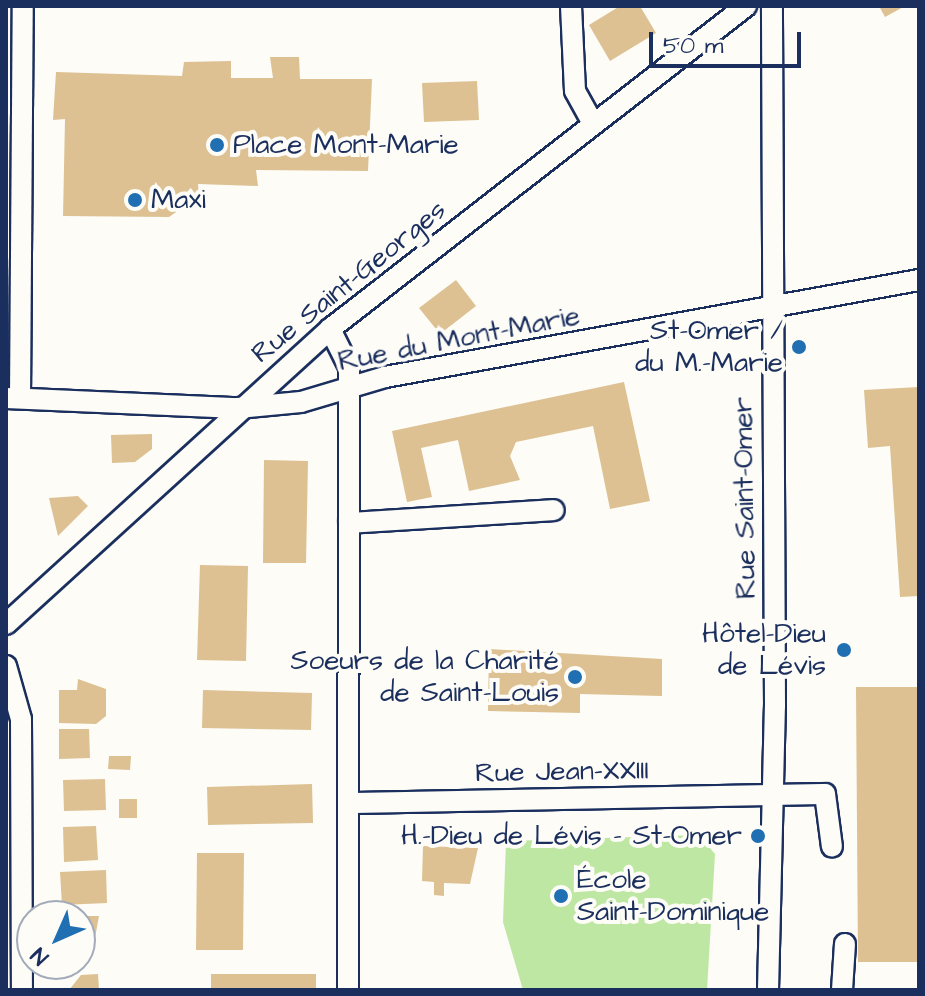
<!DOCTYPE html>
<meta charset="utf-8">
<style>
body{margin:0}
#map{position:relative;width:925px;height:996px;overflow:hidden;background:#fdfcf7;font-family:"Architects Daughter",sans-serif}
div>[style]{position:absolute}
.green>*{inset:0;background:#bde7a3}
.building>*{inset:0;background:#ddc192}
.roads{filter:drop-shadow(2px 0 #1b2f5e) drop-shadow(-2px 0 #1b2f5e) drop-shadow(0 2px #1b2f5e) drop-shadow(0 -2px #1b2f5e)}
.minor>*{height:20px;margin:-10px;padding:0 10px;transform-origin:10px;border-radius:10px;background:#fdfcf7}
.dots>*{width:22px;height:22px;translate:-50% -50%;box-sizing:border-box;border:4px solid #fdfcf7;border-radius:50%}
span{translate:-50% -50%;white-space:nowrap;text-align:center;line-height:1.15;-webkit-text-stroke:8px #fdfcf7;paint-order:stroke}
.poi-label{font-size:28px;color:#1b2f5e}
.left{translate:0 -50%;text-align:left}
.right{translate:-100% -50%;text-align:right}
.street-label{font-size:28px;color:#1b2f5e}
.frame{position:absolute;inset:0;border:8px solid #1b2f5e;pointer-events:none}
.north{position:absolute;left:16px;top:900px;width:80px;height:80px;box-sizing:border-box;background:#fdfcf7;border:2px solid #a3aaba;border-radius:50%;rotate:225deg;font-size:22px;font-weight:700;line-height:32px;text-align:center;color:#1b2f5e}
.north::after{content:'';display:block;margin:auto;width:28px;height:36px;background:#1f6fb2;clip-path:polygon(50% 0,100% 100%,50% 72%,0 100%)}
.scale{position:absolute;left:649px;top:32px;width:152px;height:36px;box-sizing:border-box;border:4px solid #1b2f5e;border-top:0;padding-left:10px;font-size:24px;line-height:28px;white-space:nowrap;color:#1b2f5e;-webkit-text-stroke:6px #fdfcf7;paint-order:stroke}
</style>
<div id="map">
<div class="green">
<div style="clip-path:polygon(699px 835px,715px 854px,707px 990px,523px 990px,503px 922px,506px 841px)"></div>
</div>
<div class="building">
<div style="clip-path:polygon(620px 6px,640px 6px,656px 33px,610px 61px,589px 25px)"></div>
<div style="clip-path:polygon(879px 6px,905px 6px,885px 17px)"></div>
<div style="clip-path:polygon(270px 57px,299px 57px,300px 79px,372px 79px,368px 171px,256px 170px,258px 186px,198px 184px,199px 196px,169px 217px,63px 216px,65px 119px,53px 120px,56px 72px,182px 76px,184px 62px,231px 61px,231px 78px,273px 78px)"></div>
<div style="clip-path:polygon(477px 81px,479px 120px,424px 122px,422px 83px)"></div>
<div style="clip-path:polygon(456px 280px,476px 306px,440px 334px,419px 308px)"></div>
<div style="clip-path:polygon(624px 382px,650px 501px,610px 509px,593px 426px,516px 442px,510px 456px,520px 480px,469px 491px,458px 440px,421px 448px,432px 497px,407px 502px,392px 431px)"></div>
<div style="clip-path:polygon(919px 387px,919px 596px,900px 597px,890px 446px,868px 448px,864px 390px)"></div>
<div style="clip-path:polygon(152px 434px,152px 449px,135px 462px,112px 463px,111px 435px)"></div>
<div style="clip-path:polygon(264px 460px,308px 461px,306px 563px,263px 563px)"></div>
<div style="clip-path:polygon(78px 496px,88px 506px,58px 536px,49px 498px)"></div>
<div style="clip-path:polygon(200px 565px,248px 566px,246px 661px,197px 660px)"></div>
<div style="clip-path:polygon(489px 649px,662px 659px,662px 696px,580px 694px,580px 713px,488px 711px)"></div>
<div style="clip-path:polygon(78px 679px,106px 689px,106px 716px,96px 724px,59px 723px,59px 690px,77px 690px)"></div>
<div style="clip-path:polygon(856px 687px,919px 687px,919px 962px,858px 962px)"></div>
<div style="clip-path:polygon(203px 690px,312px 693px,311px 730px,202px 728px)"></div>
<div style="clip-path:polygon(59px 729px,89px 729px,90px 758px,59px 759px)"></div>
<div style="clip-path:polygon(109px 756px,131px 756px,130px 770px,108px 769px)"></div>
<div style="clip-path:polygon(105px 779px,106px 810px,64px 811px,63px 780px)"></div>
<div style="clip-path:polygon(312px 784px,313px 823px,208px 825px,207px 787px)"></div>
<div style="clip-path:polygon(119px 799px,137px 799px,137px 818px,119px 818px)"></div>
<div style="clip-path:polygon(96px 826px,98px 860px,64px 862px,63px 827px)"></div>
<div style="clip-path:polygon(423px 846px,478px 848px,470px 884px,444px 883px,444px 896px,434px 895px,434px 882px,422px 881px)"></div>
<div style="clip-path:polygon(197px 853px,244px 853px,243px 950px,196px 950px)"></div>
<div style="clip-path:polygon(106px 870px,107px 903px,62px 905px,60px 872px)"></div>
<div style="clip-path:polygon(80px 916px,99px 916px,92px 954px,80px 954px)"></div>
<div style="clip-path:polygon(98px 974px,99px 990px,69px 990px,81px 975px)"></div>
<div style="clip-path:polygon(211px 974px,316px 974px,316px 990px,211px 990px)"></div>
</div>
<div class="roads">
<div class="minor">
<div style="left:571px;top:6px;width:85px;rotate:87.3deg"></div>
<div style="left:575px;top:91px;width:37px;rotate:61deg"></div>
<div style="left:330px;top:329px;width:42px;rotate:63.4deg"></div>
<div style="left:349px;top:367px;width:623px;rotate:90.09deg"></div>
<div style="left:6px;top:398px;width:232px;rotate:2.5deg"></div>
<div style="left:238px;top:408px;width:63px;rotate:-5.4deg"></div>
<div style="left:301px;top:402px;width:88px;rotate:-16.6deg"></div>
<div style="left:385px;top:377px;width:543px;rotate:-10.3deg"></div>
<div style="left:20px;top:398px;width:392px;rotate:-89.6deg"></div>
<div style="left:349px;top:523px;width:205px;rotate:-3.6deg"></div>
<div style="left:6px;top:624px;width:438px;rotate:-42.3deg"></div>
<div style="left:330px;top:329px;width:527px;rotate:-37.83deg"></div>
<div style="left:6px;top:666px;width:55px;rotate:74.2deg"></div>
<div style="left:21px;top:719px;width:271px;rotate:89.8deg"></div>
<div style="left:351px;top:803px;width:474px;rotate:-1.1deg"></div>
<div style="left:825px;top:794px;width:53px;rotate:82.5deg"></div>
<div style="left:768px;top:990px;width:284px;rotate:-88.6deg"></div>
<div style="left:775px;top:706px;width:700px;rotate:-90.25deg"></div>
<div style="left:842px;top:990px;width:46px;rotate:-86.3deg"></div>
</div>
</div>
<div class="dots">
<div style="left:217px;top:145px;background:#1f6fb2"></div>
<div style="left:135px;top:200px;background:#1f6fb2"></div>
<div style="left:799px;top:347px;background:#1f6fb2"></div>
<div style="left:844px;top:650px;background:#1f6fb2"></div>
<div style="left:575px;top:677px;background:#1f6fb2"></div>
<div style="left:758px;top:836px;background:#1f6fb2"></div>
<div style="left:561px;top:896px;background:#1f6fb2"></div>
</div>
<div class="poi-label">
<span class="left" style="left:233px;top:145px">Place Mont-Marie</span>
<span class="left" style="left:151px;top:200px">Maxi</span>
<span class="right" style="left:783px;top:347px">St-Omer /<br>du M.-Marie</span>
<span class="right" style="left:826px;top:650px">Hôtel-Dieu<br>de Lévis</span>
<span class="right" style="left:559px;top:677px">Soeurs de la Charité<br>de Saint-Louis</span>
<span class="right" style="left:742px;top:836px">H.-Dieu de Lévis - St-Omer</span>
<span class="left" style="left:577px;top:896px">École<br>Saint-Dominique</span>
</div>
<div class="street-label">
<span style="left:349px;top:282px;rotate:-39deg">Rue Saint-Georges</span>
<span style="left:459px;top:339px;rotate:-11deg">Rue du Mont-Marie</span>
<span style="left:745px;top:498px;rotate:-91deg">Rue Saint-Omer</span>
<span style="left:562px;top:772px;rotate:-1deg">Rue Jean-XXIII</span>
</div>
<div class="frame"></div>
<div class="north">N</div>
<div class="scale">50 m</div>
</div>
